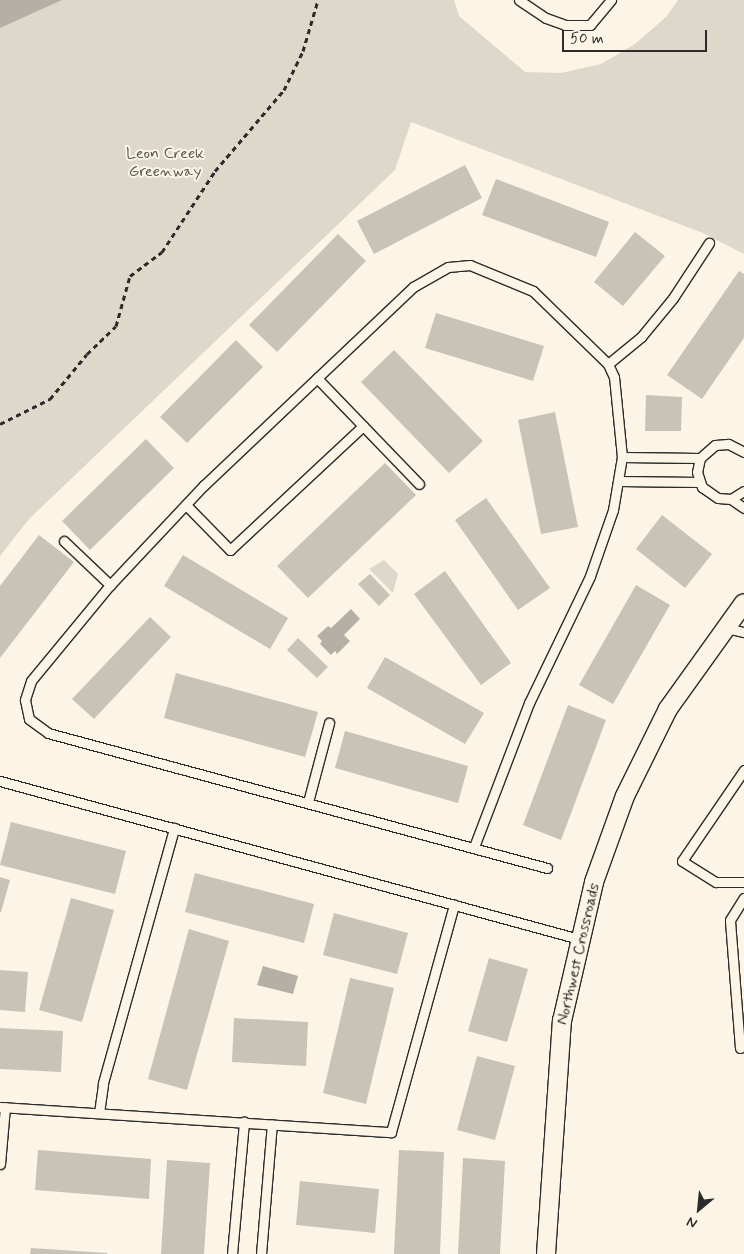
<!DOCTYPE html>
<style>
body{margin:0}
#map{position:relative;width:744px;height:1254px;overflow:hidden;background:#fcf5e5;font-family:Mynerve,sans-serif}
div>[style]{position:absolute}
.green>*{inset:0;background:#ded8ca}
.water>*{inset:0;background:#b4b0a5}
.building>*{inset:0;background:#c8c3b7}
.path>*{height:3px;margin-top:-1.5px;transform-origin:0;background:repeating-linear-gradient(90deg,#2b2b2b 0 5px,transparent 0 9px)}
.roads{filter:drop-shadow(1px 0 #2b2b2b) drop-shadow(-1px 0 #2b2b2b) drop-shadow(0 1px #2b2b2b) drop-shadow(0 -1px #2b2b2b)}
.lane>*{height:9px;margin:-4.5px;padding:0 4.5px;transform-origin:4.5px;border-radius:4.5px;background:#fcf5e5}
.street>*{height:18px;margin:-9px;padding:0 9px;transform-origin:9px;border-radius:9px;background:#fcf5e5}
span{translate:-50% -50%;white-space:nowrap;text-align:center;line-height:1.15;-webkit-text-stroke:4px #fcf5e5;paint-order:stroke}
.park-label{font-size:16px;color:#585653}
.street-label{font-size:16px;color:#2b2b2b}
.north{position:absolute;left:674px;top:1184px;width:50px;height:50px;-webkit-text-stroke:4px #fcf5e5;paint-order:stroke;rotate:208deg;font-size:14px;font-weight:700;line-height:20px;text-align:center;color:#2b2b2b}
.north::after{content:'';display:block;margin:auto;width:18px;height:22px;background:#2b2b2b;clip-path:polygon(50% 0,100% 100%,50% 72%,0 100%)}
.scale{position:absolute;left:562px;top:30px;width:145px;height:22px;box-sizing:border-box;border:2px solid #2b2b2b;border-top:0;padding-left:6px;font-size:15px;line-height:18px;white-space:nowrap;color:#2b2b2b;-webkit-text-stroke:4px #fcf5e5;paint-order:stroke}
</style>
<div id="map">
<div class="green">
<div style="clip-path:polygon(0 0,454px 0,459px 16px,525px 72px,561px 73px,601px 64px,635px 44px,667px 16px,678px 0,744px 0,744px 254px,703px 233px,411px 122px,395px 170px,29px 519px,0 556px)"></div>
<div style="clip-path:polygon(384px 560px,398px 574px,393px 593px,369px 569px)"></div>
</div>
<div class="water">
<div style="clip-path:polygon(0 0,62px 0,0 28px)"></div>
<div style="clip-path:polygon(351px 609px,360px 619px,344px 635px,350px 641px,337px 654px,335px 651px,331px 655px,320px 644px,322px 641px,317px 636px,328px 626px,331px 628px)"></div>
<div style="clip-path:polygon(263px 966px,298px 976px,293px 994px,257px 985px)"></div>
</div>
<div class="building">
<div style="clip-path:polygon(465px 165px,482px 198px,374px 254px,357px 221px)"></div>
<div style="clip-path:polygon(496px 179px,609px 222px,596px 257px,482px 215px)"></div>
<div style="clip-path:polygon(635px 232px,665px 256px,623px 306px,594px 282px)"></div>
<div style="clip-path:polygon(338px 234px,366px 261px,277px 352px,249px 325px)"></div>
<div style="clip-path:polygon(739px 271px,744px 274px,744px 338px,702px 399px,667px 375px)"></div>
<div style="clip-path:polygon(436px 313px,544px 346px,533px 381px,425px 348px)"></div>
<div style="clip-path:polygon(236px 340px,263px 367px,187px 443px,160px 417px)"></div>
<div style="clip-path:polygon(394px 350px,483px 441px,449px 473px,361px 382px)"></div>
<div style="clip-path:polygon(646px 395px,682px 397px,681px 431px,645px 431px)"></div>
<div style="clip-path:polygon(555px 412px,578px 527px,541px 534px,518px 420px)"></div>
<div style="clip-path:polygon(146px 439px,174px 468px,90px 550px,62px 521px)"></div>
<div style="clip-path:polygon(385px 463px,416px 495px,308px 598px,277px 566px)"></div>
<div style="clip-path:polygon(486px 498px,550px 588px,518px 610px,455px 520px)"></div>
<div style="clip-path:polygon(662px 515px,712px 554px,685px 588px,636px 549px)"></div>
<div style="clip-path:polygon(39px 535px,74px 562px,0 658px,0 586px)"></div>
<div style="clip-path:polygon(183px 555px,288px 618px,270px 649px,164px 586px)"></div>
<div style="clip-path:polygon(445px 571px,511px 663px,481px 685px,414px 594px)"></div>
<div style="clip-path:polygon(370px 574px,390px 595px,379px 606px,358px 584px)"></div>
<div style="clip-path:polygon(636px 585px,670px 605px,613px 704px,579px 685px)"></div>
<div style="clip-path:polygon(150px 617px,171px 637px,94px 719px,72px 699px)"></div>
<div style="clip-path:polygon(298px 638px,328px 667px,317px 678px,287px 650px)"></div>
<div style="clip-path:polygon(385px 657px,484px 713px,465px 744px,367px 688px)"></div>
<div style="clip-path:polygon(176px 673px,318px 712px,305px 757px,164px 718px)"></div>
<div style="clip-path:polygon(568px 705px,606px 720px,561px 840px,523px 825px)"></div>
<div style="clip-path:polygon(345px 731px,468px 766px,458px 803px,335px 768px)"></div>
<div style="clip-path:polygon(11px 822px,126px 851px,115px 894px,0 865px)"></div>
<div style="clip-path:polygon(195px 873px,314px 904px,304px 943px,185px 912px)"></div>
<div style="clip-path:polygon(0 877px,10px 880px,1px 912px,0 912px)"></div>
<div style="clip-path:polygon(71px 898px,114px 910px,82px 1022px,39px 1010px)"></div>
<div style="clip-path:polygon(334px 913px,408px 933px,397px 974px,323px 955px)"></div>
<div style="clip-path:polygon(189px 929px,229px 941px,187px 1090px,148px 1079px)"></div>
<div style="clip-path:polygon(489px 958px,528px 969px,507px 1042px,468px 1031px)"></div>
<div style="clip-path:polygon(0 970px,28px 972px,25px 1012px,0 1010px)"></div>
<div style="clip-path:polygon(350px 978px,394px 988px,366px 1104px,323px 1093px)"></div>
<div style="clip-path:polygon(234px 1018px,308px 1022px,306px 1066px,232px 1062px)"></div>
<div style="clip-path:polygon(0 1028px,63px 1031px,61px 1072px,0 1069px)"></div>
<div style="clip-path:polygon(477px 1056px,515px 1066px,495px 1140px,457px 1130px)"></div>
<div style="clip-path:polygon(38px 1150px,151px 1159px,149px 1199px,35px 1190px)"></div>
<div style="clip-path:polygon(399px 1150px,444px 1152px,440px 1254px,394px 1254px)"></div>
<div style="clip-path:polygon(463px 1158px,505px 1161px,500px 1254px,458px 1254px)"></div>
<div style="clip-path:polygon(167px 1160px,210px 1163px,204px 1254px,161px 1254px)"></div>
<div style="clip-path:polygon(300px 1181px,379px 1189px,375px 1233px,296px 1225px)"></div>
<div style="clip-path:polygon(31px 1248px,107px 1253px,107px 1254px,30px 1254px)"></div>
</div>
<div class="path">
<div style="left:0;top:424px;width:56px;rotate:-26.6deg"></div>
<div style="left:50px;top:399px;width:58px;rotate:-50.6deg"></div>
<div style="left:87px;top:354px;width:40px;rotate:-44deg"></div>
<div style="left:116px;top:326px;width:52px;rotate:-74.4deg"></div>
<div style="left:130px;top:276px;width:40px;rotate:-37deg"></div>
<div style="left:162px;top:252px;width:97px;rotate:-56.8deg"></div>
<div style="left:215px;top:171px;width:106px;rotate:-49.6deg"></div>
<div style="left:284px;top:90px;width:43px;rotate:-64deg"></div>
<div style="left:303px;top:51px;width:53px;rotate:-73.6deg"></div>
</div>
<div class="roads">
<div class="lane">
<div style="left:519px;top:0;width:32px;rotate:34deg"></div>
<div style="left:546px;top:18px;width:20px;rotate:20deg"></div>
<div style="left:565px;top:25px;width:25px"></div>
<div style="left:590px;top:25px;width:33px;rotate:-50deg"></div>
<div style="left:608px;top:364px;width:43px;rotate:-39.3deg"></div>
<div style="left:641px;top:337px;width:50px;rotate:-50.6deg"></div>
<div style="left:673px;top:298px;width:66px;rotate:-56.8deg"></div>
<div style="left:317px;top:378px;width:147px;rotate:46.1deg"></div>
<div style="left:744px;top:452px;width:18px;rotate:-153deg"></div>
<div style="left:728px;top:444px;width:13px;rotate:176deg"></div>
<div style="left:715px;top:445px;width:20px;rotate:139deg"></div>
<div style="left:700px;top:458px;width:14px;rotate:102deg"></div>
<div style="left:697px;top:472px;width:16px;rotate:72deg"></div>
<div style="left:702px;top:487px;width:19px;rotate:35deg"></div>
<div style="left:718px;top:498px;width:13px;rotate:4deg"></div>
<div style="left:731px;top:499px;width:15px;rotate:-32deg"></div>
<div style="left:622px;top:457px;width:78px;rotate:0.7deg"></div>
<div style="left:619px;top:481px;width:80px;rotate:0.7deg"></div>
<div style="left:731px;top:499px;width:16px;rotate:35deg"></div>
<div style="left:186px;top:505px;width:63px;rotate:45.6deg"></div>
<div style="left:230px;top:550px;width:182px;rotate:-43deg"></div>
<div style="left:64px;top:541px;width:64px;rotate:43.7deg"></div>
<div style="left:726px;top:628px;width:18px;rotate:13deg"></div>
<div style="left:744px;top:770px;width:110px;rotate:124.3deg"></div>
<div style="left:682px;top:861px;width:40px;rotate:32deg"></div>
<div style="left:716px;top:882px;width:28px"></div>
<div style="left:0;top:781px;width:600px;rotate:15.26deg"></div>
<div style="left:308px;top:802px;width:82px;rotate:-75.1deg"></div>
<div style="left:474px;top:847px;width:154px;rotate:-69.1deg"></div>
<div style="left:529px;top:703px;width:141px;rotate:-64.3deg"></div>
<div style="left:590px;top:576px;width:70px;rotate:-70.8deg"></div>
<div style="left:613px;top:510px;width:54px;rotate:-80.4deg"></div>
<div style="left:622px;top:457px;width:80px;rotate:-95.7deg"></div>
<div style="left:614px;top:377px;width:14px;rotate:-115deg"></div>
<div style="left:608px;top:364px;width:105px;rotate:-135.8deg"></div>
<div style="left:533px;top:291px;width:68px;rotate:-157.6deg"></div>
<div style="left:470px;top:265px;width:22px;rotate:175deg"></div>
<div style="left:448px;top:267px;width:40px;rotate:150.3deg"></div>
<div style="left:413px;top:287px;width:288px;rotate:136.5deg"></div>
<div style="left:204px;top:485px;width:137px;rotate:133.2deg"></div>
<div style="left:110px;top:585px;width:124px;rotate:129.5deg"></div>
<div style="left:31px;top:681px;width:20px;rotate:108deg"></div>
<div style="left:25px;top:700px;width:19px;rotate:78deg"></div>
<div style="left:29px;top:719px;width:24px;rotate:36deg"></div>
<div style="left:48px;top:733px;width:517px;rotate:15.14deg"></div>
<div style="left:740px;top:1048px;width:128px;rotate:-94.5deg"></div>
<div style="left:730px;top:920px;width:26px;rotate:-58deg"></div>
<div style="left:0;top:1107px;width:392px;rotate:3.7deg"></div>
<div style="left:391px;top:1132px;width:236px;rotate:-74.5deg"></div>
<div style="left:99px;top:1113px;width:30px;rotate:-82deg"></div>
<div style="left:103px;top:1083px;width:265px;rotate:-74.4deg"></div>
<div style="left:0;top:1164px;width:57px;rotate:-85deg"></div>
<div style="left:232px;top:1254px;width:133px;rotate:-84.8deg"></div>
<div style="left:261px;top:1254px;width:130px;rotate:-85.2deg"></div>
</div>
<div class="street">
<div style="left:546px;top:1254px;width:234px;rotate:-86.1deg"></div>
<div style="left:562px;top:1021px;width:143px;rotate:-77deg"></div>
<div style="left:594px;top:882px;width:91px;rotate:-70.2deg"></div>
<div style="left:625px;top:796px;width:97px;rotate:-63.7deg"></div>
<div style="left:668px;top:709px;width:130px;rotate:-54.4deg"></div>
</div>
</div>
<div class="park-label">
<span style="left:165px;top:163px">Leon Creek<br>Greenway</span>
</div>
<div class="street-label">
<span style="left:579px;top:954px;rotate:-77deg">Northwest Crossroads</span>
</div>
<div class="north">N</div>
<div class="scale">50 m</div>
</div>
